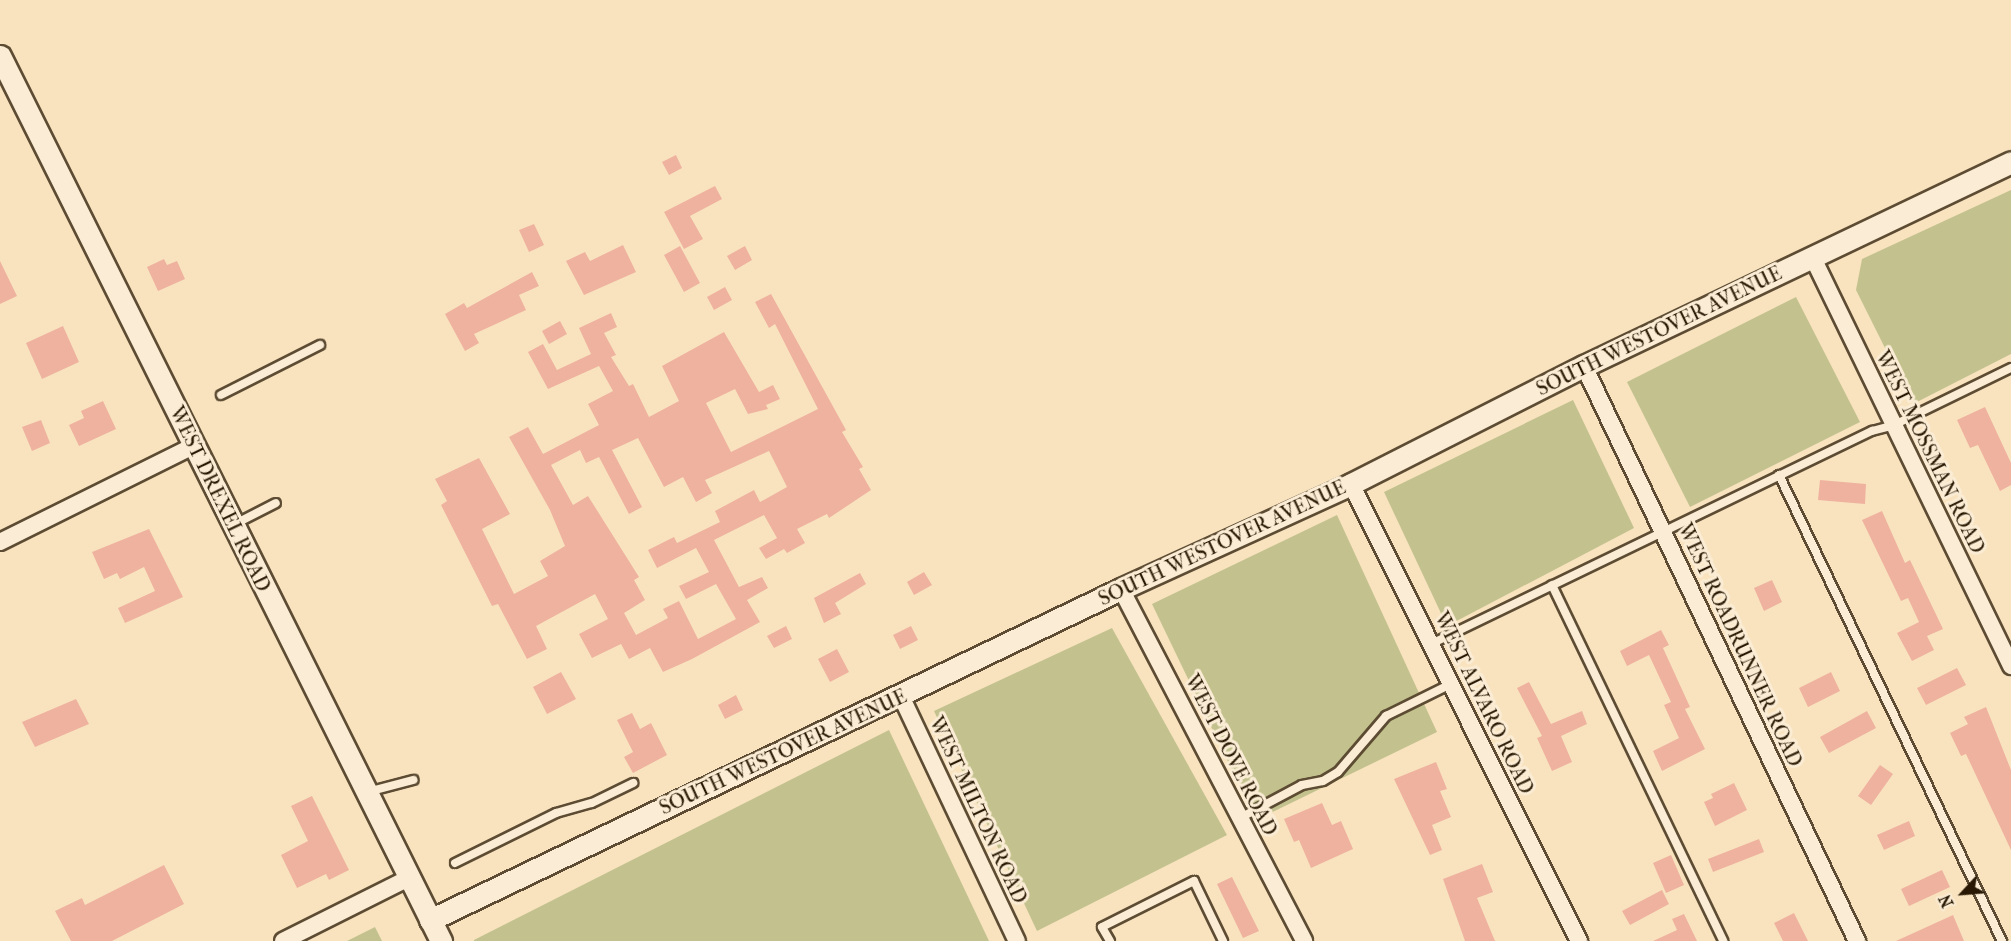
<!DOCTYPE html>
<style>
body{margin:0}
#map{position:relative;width:2011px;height:941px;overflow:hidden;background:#f9e3bf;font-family:"IM FELL French Canon",serif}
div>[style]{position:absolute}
.green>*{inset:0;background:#c3c28e}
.building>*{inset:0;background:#eeb29e}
.roads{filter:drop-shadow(2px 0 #5d4c33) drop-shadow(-2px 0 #5d4c33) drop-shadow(0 2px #5d4c33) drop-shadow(0 -2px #5d4c33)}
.service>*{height:8px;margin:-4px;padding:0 4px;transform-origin:4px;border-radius:4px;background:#fbedd5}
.minor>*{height:16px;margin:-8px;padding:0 8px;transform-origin:8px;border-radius:8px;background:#fbedd5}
.tertiary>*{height:21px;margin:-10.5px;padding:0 10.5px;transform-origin:10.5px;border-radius:10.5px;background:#fbedd5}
span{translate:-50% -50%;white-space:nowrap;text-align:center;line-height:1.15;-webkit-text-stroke:6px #fbedd5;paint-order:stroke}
.street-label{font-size:20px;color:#291904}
.north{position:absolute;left:1933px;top:863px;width:60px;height:60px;-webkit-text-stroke:4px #fbedd5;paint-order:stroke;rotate:244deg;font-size:16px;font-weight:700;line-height:24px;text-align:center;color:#291904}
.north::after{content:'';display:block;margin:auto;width:21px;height:27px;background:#291904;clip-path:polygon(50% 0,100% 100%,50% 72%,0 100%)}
</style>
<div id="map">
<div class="green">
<div style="clip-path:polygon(2011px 190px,2011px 354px,1913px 404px,1856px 290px,1862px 259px)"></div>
<div style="clip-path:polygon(1796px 297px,1860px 422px,1690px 507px,1627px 382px)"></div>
<div style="clip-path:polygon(1573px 400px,1634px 528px,1447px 626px,1384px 492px)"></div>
<div style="clip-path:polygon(1337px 515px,1437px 732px,1256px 820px,1152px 604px)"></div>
<div style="clip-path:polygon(1112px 628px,1227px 835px,1037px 931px,934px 711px)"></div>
<div style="clip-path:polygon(889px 730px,989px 941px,474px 941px,474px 940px)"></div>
<div style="clip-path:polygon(375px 927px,382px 941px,347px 941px)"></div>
</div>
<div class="building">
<div style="clip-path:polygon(676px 155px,682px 168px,669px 175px,662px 162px)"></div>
<div style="clip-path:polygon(715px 186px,722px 199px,690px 216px,703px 239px,684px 249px,664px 212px)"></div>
<div style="clip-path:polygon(534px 224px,544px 245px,529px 252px,519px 230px)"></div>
<div style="clip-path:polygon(623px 245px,636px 272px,584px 295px,566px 261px,585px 252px,590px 261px)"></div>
<div style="clip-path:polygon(680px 246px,700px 283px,684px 292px,664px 255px)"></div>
<div style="clip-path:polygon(745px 246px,752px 260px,735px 270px,727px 256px)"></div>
<div style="clip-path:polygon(164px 259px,167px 265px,177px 261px,185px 279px,158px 291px,147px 267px)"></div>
<div style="clip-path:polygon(0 261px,17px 296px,0 304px)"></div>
<div style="clip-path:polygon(532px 272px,539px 286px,519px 295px,526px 310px,474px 334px,479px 343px,465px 351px,445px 314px,464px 303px,467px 308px)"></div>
<div style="clip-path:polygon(725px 287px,732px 300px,714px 310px,707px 297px)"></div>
<div style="clip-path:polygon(evenodd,771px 294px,846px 430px,842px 432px,863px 467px,859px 469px,871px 490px,829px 518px,827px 514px,797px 529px,805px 543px,787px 553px,784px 549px,766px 559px,759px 548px,777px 538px,764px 515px,714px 540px,739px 587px,762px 577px,768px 588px,747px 600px,760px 622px,692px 659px,663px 672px,650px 648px,629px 659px,621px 644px,592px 658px,579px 634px,608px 619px,595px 594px,536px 626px,547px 649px,527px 659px,498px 604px,492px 606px,441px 505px,447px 501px,435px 479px,479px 458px,510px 514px,482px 529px,514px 594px,548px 576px,540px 561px,565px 546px,550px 510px,509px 437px,528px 427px,543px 454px,599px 425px,588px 404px,613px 391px,599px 366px,548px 389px,528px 352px,543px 344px,557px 370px,591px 354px,579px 328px,611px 313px,617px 327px,604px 333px,616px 355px,611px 357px,629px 386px,633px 384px,649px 417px,679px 401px,662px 366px,724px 332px,759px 392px,773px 385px,780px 399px,766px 405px,768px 409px,748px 414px,735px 389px,706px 403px,731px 452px,818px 409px,775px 324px,769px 328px,755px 302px,771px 294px,638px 438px,664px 487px,683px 477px,696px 502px,712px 493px,705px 480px,769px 451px,787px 487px,760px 502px,754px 490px,715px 511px,720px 522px,677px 543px,674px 537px,648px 550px,657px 568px,696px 548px,709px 572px,679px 586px,686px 599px,716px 584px,736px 619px,698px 639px,679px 601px,663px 609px,668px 618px,636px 635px,624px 613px,645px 600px,634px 580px,639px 577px,588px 496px,573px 505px,551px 465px,580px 450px,586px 463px,599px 457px,629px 514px,642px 507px,612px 450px,638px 438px)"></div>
<div style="clip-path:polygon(560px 321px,567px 334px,549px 344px,542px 331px)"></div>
<div style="clip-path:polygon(63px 326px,79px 362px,42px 379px,26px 343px)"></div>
<div style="clip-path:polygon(103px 401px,116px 429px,79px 446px,69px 425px,84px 418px,81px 411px)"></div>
<div style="clip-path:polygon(1985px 407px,2011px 463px,2011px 485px,2000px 491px,1978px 445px,1970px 448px,1957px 420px)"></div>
<div style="clip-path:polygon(41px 420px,50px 443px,32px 451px,22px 427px)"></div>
<div style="clip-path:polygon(1820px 480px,1866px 484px,1865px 504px,1818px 500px)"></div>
<div style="clip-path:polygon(1882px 511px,1905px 563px,1910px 560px,1943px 629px,1927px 636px,1934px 650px,1912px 661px,1897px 633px,1919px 622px,1908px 598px,1901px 601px,1862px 520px)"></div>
<div style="clip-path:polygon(149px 529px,183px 597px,125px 623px,118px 608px,155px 591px,144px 567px,120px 579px,117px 573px,104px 579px,92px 552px)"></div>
<div style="clip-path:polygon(924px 572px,932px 585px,914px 595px,907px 582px)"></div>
<div style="clip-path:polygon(860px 573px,866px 584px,835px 603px,841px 614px,824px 623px,814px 598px)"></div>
<div style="clip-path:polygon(1772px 580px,1782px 602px,1764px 611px,1754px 588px)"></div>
<div style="clip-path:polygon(786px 626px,792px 639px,774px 648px,767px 636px)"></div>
<div style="clip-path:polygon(911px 626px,918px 640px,900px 649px,893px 635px)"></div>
<div style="clip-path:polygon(1661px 630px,1669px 645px,1663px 648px,1690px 707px,1685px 709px,1705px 749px,1662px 771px,1653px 751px,1679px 738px,1664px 705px,1671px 702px,1649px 655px,1627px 666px,1620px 651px)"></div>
<div style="clip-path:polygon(837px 649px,849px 672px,830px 682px,818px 659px)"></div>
<div style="clip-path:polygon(1957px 668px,1966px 685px,1926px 705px,1917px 688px)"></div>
<div style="clip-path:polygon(561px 672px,576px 699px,547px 714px,533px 687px)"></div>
<div style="clip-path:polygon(1831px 672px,1840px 691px,1808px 707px,1799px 688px)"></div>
<div style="clip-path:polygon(1529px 682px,1551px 724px,1582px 711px,1587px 724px,1561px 736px,1572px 762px,1552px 771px,1537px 738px,1542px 736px,1517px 688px)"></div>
<div style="clip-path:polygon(736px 695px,743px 710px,725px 719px,718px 705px)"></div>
<div style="clip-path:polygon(76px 699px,89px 724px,35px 747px,22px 722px)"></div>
<div style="clip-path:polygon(1986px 707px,2011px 770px,2011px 850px,1966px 754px,1961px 756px,1950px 733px,1968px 724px,1964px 717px)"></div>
<div style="clip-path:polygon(1867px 711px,1876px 728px,1829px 753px,1820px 737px)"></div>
<div style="clip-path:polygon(632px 713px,640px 729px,651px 723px,667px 755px,633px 773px,624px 757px,633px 752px,617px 720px)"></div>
<div style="clip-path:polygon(1436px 762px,1447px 789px,1440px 791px,1451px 817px,1432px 825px,1442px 850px,1430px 855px,1394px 779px)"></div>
<div style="clip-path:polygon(1880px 765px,1893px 774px,1871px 805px,1858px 796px)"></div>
<div style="clip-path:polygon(1734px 783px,1747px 810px,1715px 826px,1704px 802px,1713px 798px,1711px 794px)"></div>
<div style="clip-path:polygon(312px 796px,349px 870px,329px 880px,326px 874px,297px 888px,281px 855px,308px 841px,291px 806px)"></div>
<div style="clip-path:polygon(1322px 803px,1332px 825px,1341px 821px,1353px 849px,1311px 868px,1299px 840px,1294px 842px,1284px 819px)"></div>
<div style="clip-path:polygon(1909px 821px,1915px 836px,1884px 850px,1877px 835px)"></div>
<div style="clip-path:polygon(1759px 839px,1764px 852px,1713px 872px,1708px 859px)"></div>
<div style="clip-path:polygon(1671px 855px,1684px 885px,1666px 893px,1653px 863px)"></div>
<div style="clip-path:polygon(1482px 864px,1493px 892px,1477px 898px,1495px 941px,1465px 941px,1443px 879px)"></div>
<div style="clip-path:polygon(164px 865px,184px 904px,112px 941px,71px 941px,55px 911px,82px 898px,85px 905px)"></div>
<div style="clip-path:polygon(1942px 870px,1950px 887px,1909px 906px,1901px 889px)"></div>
<div style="clip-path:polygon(1232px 877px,1259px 931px,1243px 938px,1217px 884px)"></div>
<div style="clip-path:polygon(1662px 890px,1669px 904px,1630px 925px,1622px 911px)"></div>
<div style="clip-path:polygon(1794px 913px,1808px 941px,1783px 941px,1774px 923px)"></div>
<div style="clip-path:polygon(1684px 914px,1697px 941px,1653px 941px,1677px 930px,1672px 919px)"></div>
<div style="clip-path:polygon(1953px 915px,1964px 941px,1896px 941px)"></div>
</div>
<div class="roads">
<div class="service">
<div style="left:221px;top:395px;width:111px;rotate:-26.8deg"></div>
<div style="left:1779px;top:475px;width:517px;rotate:64.43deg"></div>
<div style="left:233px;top:525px;width:48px;rotate:-27.1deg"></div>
<div style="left:1552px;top:585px;width:395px;rotate:64.3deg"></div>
<div style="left:1431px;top:644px;width:490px;rotate:-25.8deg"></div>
<div style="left:1872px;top:431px;width:23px;rotate:-15deg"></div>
<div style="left:1894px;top:425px;width:130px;rotate:-26deg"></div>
<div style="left:367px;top:792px;width:48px;rotate:-14.6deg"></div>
<div style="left:1240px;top:818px;width:70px;rotate:-28deg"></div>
<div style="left:1302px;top:785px;width:21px;rotate:-11deg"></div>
<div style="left:1323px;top:781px;width:17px;rotate:-31deg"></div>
<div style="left:1338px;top:772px;width:74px;rotate:-49.4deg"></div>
<div style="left:1386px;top:716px;width:72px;rotate:-26.2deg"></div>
<div style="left:455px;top:863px;width:113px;rotate:-26.3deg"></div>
<div style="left:556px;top:813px;width:37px;rotate:-16deg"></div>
<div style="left:592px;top:803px;width:46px;rotate:-26deg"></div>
<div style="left:1110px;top:941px;width:16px;rotate:-120deg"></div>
<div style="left:1102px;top:927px;width:103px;rotate:-26.6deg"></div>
<div style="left:1194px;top:881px;width:67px;rotate:64.2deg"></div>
</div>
<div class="minor">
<div style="left:1812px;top:256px;width:456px;rotate:64.1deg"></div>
<div style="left:1584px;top:366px;width:637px;rotate:64.6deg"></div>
<div style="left:1351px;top:484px;width:511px;rotate:63.49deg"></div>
<div style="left:0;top:542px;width:216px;rotate:-26.4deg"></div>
<div style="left:1121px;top:589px;width:397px;rotate:62.5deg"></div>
<div style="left:901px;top:696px;width:271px;rotate:64.7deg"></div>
<div style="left:283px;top:941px;width:141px;rotate:-26.6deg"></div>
</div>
<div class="tertiary">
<div style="left:0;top:56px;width:989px;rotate:63.51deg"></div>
<div style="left:430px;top:920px;width:766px;rotate:-25.6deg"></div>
<div style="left:1121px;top:589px;width:253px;rotate:-24.5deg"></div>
<div style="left:1351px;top:484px;width:261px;rotate:-26.9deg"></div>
<div style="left:1584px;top:366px;width:473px;rotate:-25.5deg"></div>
</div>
</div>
<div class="street-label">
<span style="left:1659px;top:331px;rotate:-26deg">SOUTH WESTOVER AVENUE</span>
<span style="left:1930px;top:452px;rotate:64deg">WEST MOSSMAN ROAD</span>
<span style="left:220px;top:499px;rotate:64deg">WEST DREXEL ROAD</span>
<span style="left:1222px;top:543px;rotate:-25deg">SOUTH WESTOVER AVENUE</span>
<span style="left:1740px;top:645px;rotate:65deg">WEST ROADRUNNER ROAD</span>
<span style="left:1484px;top:703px;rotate:64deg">WEST ALVARO ROAD</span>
<span style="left:783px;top:752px;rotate:-25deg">SOUTH WESTOVER AVENUE</span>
<span style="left:1231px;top:755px;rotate:63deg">WEST DOVE ROAD</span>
<span style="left:978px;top:810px;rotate:65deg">WEST MILTON ROAD</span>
</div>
<div class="north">N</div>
</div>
